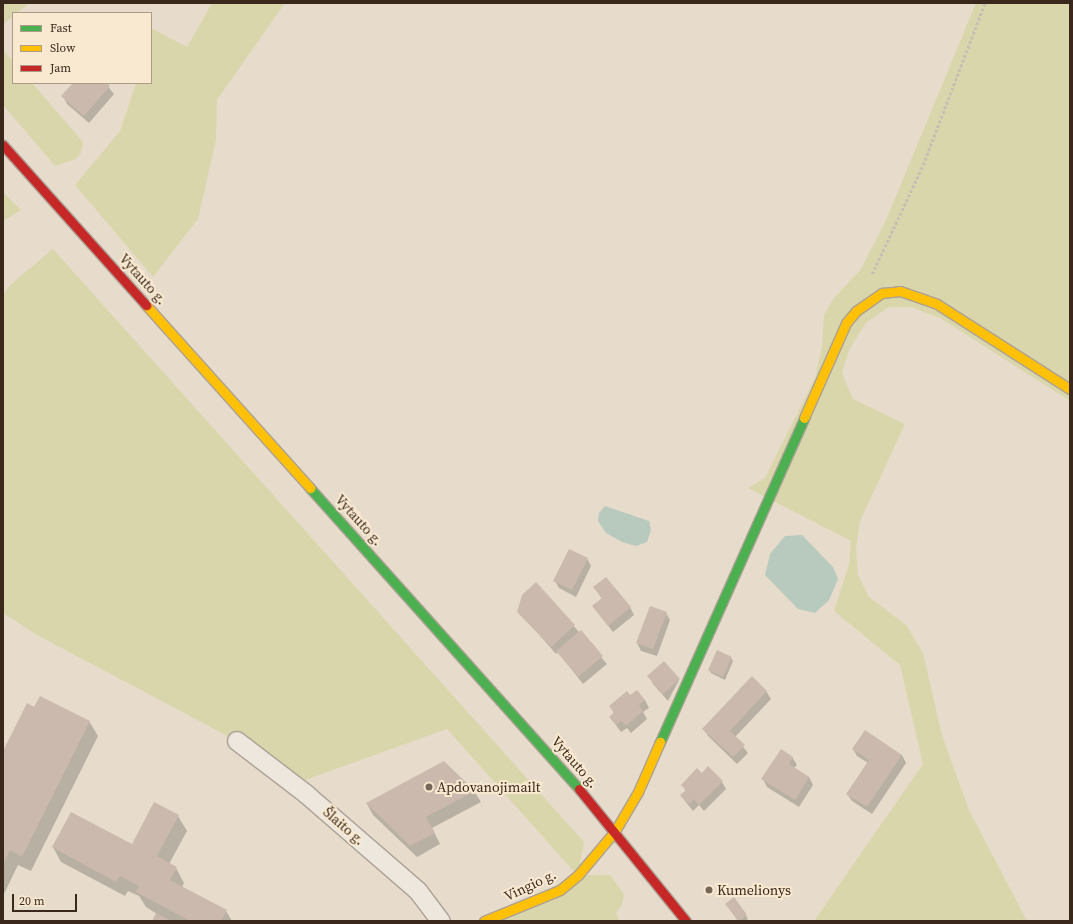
<!DOCTYPE html>
<meta charset="utf-8">
<style>
body{margin:0}
#map{position:relative;width:1073px;height:924px;overflow:hidden;background:#e7dccb;font-family:"Source Serif 4",serif}
div>[style]{position:absolute}
.green>*{inset:0;background:#dad6ac}
.water>*{inset:0;background:#b7cabd}
.shadow>*{inset:0;background:#0003}
.building>*{inset:0;background:#cab9ac}
.path>*{height:2.5px;margin-top:-1.25px;transform-origin:0;background:repeating-linear-gradient(90deg,#c7beb5 0 3px,transparent 0 5px)}
.roads{filter:drop-shadow(1px 0 #aca195) drop-shadow(-1px 0 #aca195) drop-shadow(0 1px #aca195) drop-shadow(0 -1px #aca195)}
.street>*{height:18px;margin:-9px;padding:0 9px;transform-origin:9px;border-radius:9px;background:#eee7de}
.fast>*{height:9px;margin:-4.5px;padding:0 4.5px;transform-origin:4.5px;border-radius:4.5px;background:#4caf50}
.slow>*{height:9px;margin:-4.5px;padding:0 4.5px;transform-origin:4.5px;border-radius:4.5px;background:#ffc107}
.jam>*{height:9px;margin:-4.5px;padding:0 4.5px;transform-origin:4.5px;border-radius:4.5px;background:#c62828}
.dots>*{width:11px;height:11px;translate:-50% -50%;box-sizing:border-box;border:2px solid #f8e9d0;border-radius:50%}
span{translate:-50% -50%;white-space:nowrap;text-align:center;line-height:1.15;-webkit-text-stroke:4px #f8e9d0;paint-order:stroke}
.street-label{font-size:14px;color:#3b281c}
.poi-label{font-size:14px;color:#3b281c}
.left{translate:0 -50%;text-align:left}
.frame{position:absolute;inset:0;border:4px solid #3b281c;pointer-events:none}
.legend{position:absolute;left:12px;top:12px;width:140px;height:72px;box-sizing:border-box;background:#f8e9d0;border:1px solid #ac9c88;margin:0;padding:5px 7px;list-style:none;font-size:12px;color:#3b281c}
.legend li{display:flex;align-items:center;gap:8px;height:20px}
.legend b{width:20px;border:1px solid #ac9c88}
.scale{position:absolute;left:12px;top:894px;width:65px;height:18px;box-sizing:border-box;border:2px solid #3b281c;border-top:0;padding-left:5px;font-size:12px;line-height:14px;white-space:nowrap;color:#3b281c;-webkit-text-stroke:3px #f8e9d0;paint-order:stroke}
</style>
<div id="map">
<div class="green">
<div style="clip-path:polygon(3px 3px,29px 3px,17px 13px,13px 13px,13px 16px,3px 25px)"></div>
<div style="clip-path:polygon(212px 3px,285px 3px,217px 100px,216px 140px,198px 219px,153px 277px,75px 185px,120px 131px,136px 83px,151px 83px,151px 28px,187px 47px)"></div>
<div style="clip-path:polygon(976px 3px,1070px 3px,1070px 401px,940px 318px,911px 307px,889px 307px,866px 323px,850px 348px,842px 373px,853px 399px,905px 424px,860px 521px,856px 549px,858px 575px,869px 597px,906px 625px,923px 653px,942px 735px,969px 810px,1027px 921px,814px 921px,923px 764px,900px 665px,834px 611px,849px 565px,851px 541px,748px 488px,765px 478px,815px 378px,822px 347px,824px 315px,834px 298px,861px 269px,886px 220px)"></div>
<div style="clip-path:polygon(3px 50px,13px 61px,13px 83px,32px 83px,83px 142px,81px 153px,76px 159px,55px 166px,3px 105px)"></div>
<div style="clip-path:polygon(3px 192px,21px 210px,3px 221px)"></div>
<div style="clip-path:polygon(53px 249px,584px 842px,578px 875px,610px 875px,624px 894px,622px 905px,616px 912px,619px 921px,484px 921px,577px 875px,447px 729px,294px 784px,237px 741px,37px 635px,3px 613px,3px 296px,10px 285px)"></div>
</div>
<div class="water">
<div style="clip-path:polygon(605px 506px,649px 521px,651px 530px,647px 542px,636px 546px,622px 542px,606px 533px,598px 521px,599px 513px)"></div>
<div style="clip-path:polygon(802px 535px,833px 567px,838px 579px,829px 600px,815px 613px,798px 609px,765px 575px,770px 554px,785px 536px)"></div>
</div>
<div class="shadow">
<div style="clip-path:polygon(74px 83px,105px 83px,114px 94px,89px 123px,67px 104px,63px 96px)"></div>
<div style="clip-path:polygon(587px 558px,591px 566px,576px 597px,559px 588px,555px 581px)"></div>
<div style="clip-path:polygon(536px 583px,607px 664px,583px 684px,558px 652px,556px 654px,519px 611px)"></div>
<div style="clip-path:polygon(594px 587px,630px 607px,634px 615px,613px 632px,593px 606px,602px 599px)"></div>
<div style="clip-path:polygon(666px 613px,670px 620px,657px 656px,641px 651px,637px 643px)"></div>
<div style="clip-path:polygon(731px 658px,733px 661px,725px 680px,711px 673px,709px 670px)"></div>
<div style="clip-path:polygon(649px 676px,679px 680px,668px 701px,653px 684px)"></div>
<div style="clip-path:polygon(766px 691px,771px 699px,735px 737px,748px 753px,737px 764px,708px 736px,704px 729px)"></div>
<div style="clip-path:polygon(630px 696px,645px 700px,649px 708px,643px 712px,647px 719px,631px 733px,627px 728px,621px 732px,610px 717px,614px 713px,610px 706px)"></div>
<div style="clip-path:polygon(35px 708px,89px 721px,98px 736px,31px 871px,18px 865px,3px 896px,3px 754px)"></div>
<div style="clip-path:polygon(853px 749px,902px 755px,906px 763px,872px 814px,852px 801px,847px 794px,868px 763px,857px 756px)"></div>
<div style="clip-path:polygon(792px 757px,797px 765px,794px 768px,809px 777px,813px 785px,799px 807px,767px 787px,763px 779px)"></div>
<div style="clip-path:polygon(702px 774px,722px 782px,726px 789px,704px 811px,699px 805px,693px 811px,681px 796px,686px 791px,682px 785px)"></div>
<div style="clip-path:polygon(474px 791px,481px 802px,432px 828px,440px 844px,417px 857px,373px 815px,367px 804px)"></div>
<div style="clip-path:polygon(178px 816px,187px 831px,169px 864px,176px 868px,184px 883px,182px 887px,226px 911px,232px 921px,154px 921px,157px 914px,146px 907px,139px 896px,128px 891px,125px 896px,61px 862px,53px 847px,132px 846px)"></div>
<div style="clip-path:polygon(734px 898px,748px 919px,745px 921px,738px 921px,728px 907px)"></div>
</div>
<div class="building">
<div style="clip-path:polygon(73px 83px,107px 83px,110px 86px,84px 116px,61px 96px)"></div>
<div style="clip-path:polygon(569px 549px,588px 558px,572px 590px,553px 581px)"></div>
<div style="clip-path:polygon(606px 577px,631px 607px,608px 626px,592px 606px,602px 598px,593px 587px)"></div>
<div style="clip-path:polygon(536px 582px,575px 625px,551px 647px,517px 612px,522px 595px)"></div>
<div style="clip-path:polygon(650px 606px,667px 612px,653px 649px,636px 643px)"></div>
<div style="clip-path:polygon(581px 630px,603px 656px,578px 677px,556px 651px)"></div>
<div style="clip-path:polygon(717px 650px,732px 657px,723px 677px,708px 670px)"></div>
<div style="clip-path:polygon(664px 661px,680px 679px,663px 694px,647px 676px)"></div>
<div style="clip-path:polygon(752px 676px,767px 691px,730px 731px,745px 745px,733px 757px,702px 729px)"></div>
<div style="clip-path:polygon(637px 690px,645px 700px,639px 705px,643px 711px,626px 726px,622px 721px,616px 725px,609px 717px,614px 712px,609px 706px,627px 691px,630px 695px)"></div>
<div style="clip-path:polygon(40px 696px,90px 721px,22px 857px,10px 850px,3px 864px,3px 751px,27px 703px,34px 707px)"></div>
<div style="clip-path:polygon(865px 730px,902px 755px,867px 807px,846px 794px,869px 760px,852px 749px)"></div>
<div style="clip-path:polygon(781px 749px,793px 757px,789px 764px,809px 777px,795px 800px,761px 779px)"></div>
<div style="clip-path:polygon(444px 761px,475px 791px,426px 817px,435px 833px,410px 846px,366px 803px)"></div>
<div style="clip-path:polygon(708px 766px,723px 781px,699px 805px,694px 799px,689px 804px,680px 795px,686px 790px,681px 785px,697px 768px,702px 773px)"></div>
<div style="clip-path:polygon(154px 802px,179px 815px,157px 856px,177px 867px,170px 880px,227px 910px,221px 921px,190px 921px,136px 892px,139px 886px,120px 876px,116px 882px,52px 847px,71px 812px,132px 844px)"></div>
<div style="clip-path:polygon(734px 897px,747px 915px,739px 921px,725px 904px)"></div>
<div style="clip-path:polygon(156px 913px,171px 921px,152px 921px)"></div>
</div>
<div class="path">
<div style="left:872px;top:274px;width:120px;rotate:-64.9deg"></div>
<div style="left:923px;top:165px;width:173px;rotate:-69.1deg"></div>
</div>
<div class="roads">
<div class="street">
<div style="left:237px;top:741px;width:87px;rotate:37.5deg"></div>
<div style="left:306px;top:794px;width:148px;rotate:40.9deg"></div>
<div style="left:418px;top:891px;width:38px;rotate:53deg"></div>
</div>
<div class="fast">
<div style="left:310px;top:488px;width:404px;rotate:48.2deg"></div>
<div style="left:660px;top:742px;width:355px;rotate:-66deg"></div>
</div>
<div class="slow">
<div style="left:146px;top:305px;width:246px;rotate:48.1deg"></div>
<div style="left:804px;top:418px;width:104px;rotate:-66.1deg"></div>
<div style="left:846px;top:323px;width:16px;rotate:-50deg"></div>
<div style="left:856px;top:311px;width:32px;rotate:-35deg"></div>
<div style="left:882px;top:293px;width:18px;rotate:-6deg"></div>
<div style="left:900px;top:291px;width:39px;rotate:19deg"></div>
<div style="left:937px;top:304px;width:158px;rotate:32.6deg"></div>
<div style="left:484px;top:921px;width:82px;rotate:-22.2deg"></div>
<div style="left:560px;top:890px;width:23px;rotate:-40deg"></div>
<div style="left:578px;top:875px;width:57px;rotate:-49.9deg"></div>
<div style="left:615px;top:831px;width:45px;rotate:-59.5deg"></div>
<div style="left:638px;top:792px;width:55px;rotate:-66.3deg"></div>
</div>
<div class="jam">
<div style="left:3px;top:145px;width:215px;rotate:48.2deg"></div>
<div style="left:579px;top:789px;width:170px;rotate:51deg"></div>
</div>
</div>
<div class="dots">
<div style="left:429px;top:787px;background:#776759"></div>
<div style="left:709px;top:890px;background:#776759"></div>
</div>
<div class="street-label">
<span style="left:143px;top:279px;rotate:48deg">Vytauto g.</span>
<span style="left:359px;top:520px;rotate:48deg">Vytauto g.</span>
<span style="left:575px;top:762px;rotate:49deg">Vytauto g.</span>
<span style="left:344px;top:826px;rotate:41deg">Šlaito g.</span>
<span style="left:530px;top:885px;rotate:-25deg">Vingio g.</span>
</div>
<div class="poi-label">
<span class="left" style="left:437px;top:787px">Apdovanojimailt</span>
<span class="left" style="left:717px;top:890px">Kumelionys</span>
</div>
<div class="frame"></div>
<ul class="legend">
<li><b style="height:5px;background:#4caf50"></b>Fast</li>
<li><b style="height:5px;background:#ffc107"></b>Slow</li>
<li><b style="height:5px;background:#c62828"></b>Jam</li>
</ul>
<div class="scale">20 m</div>
</div>
